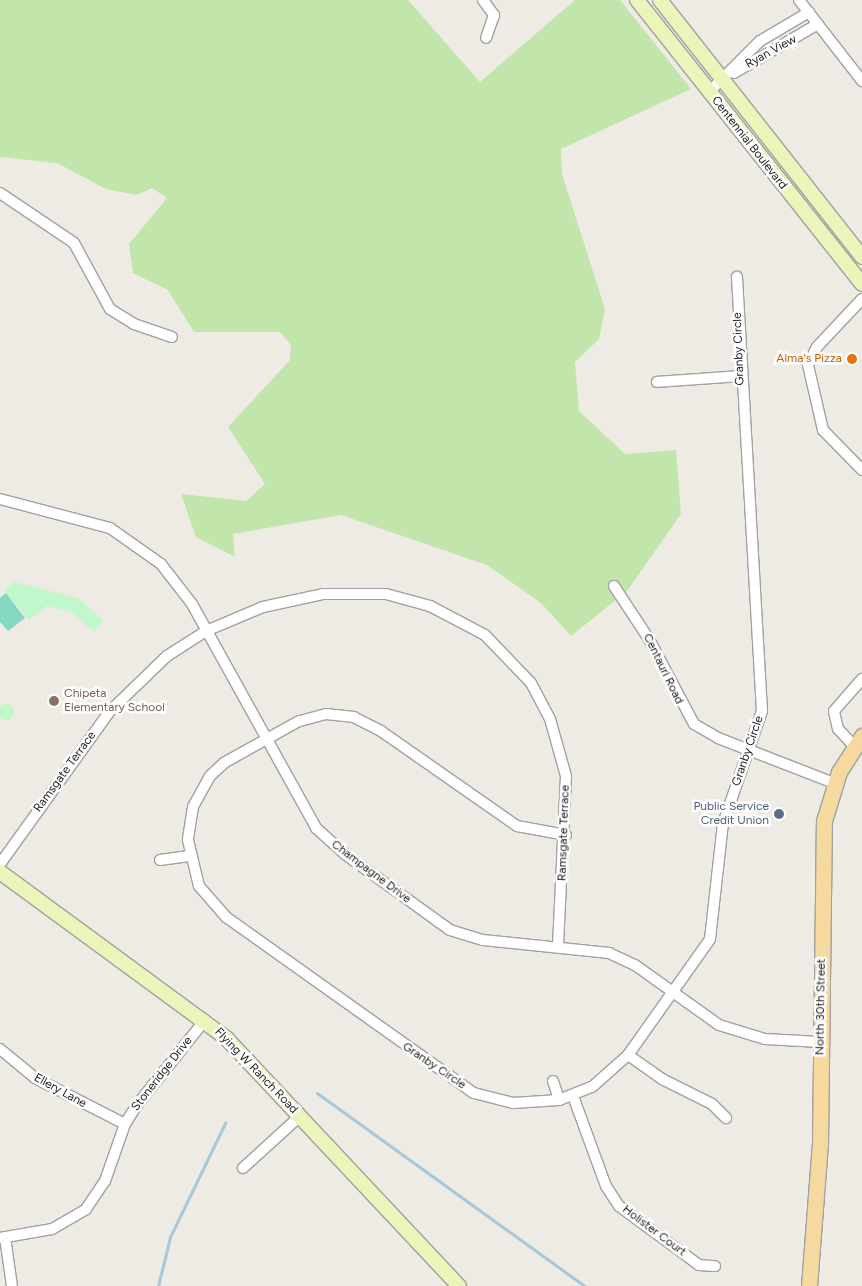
<!DOCTYPE html>
<style>
body{margin:0}
#map{position:relative;width:862px;height:1286px;overflow:hidden;background:#edebe3;font-family:Figtree,sans-serif}
div>[style]{position:absolute}
.grass>*{inset:0;background:#c2e5ab}
.park>*{inset:0;background:#c2f6cb}
.round{border-radius:50%}
.pitch>*{inset:0;background:#85d8c1}
.stream>*{height:3px;margin:-1.5px;padding:0 1.5px;transform-origin:1.5px;border-radius:1.5px;background:#a6c8d9}
.roads{filter:drop-shadow(1px 0 #a1a1a1) drop-shadow(-1px 0 #a1a1a1) drop-shadow(0 1px #a1a1a1) drop-shadow(0 -1px #a1a1a1)}
.street>*{height:10px;margin:-5px;padding:0 5px;transform-origin:5px;border-radius:5px;background:#fff}
.secondary>*{height:14px;margin:-7px;padding:0 7px;transform-origin:7px;border-radius:7px;background:#ecf5b9}
.primary>*{height:15px;margin:-7.5px;padding:0 7.5px;transform-origin:7.5px;border-radius:7.5px;background:#f6d99f}
.dots>*{width:14px;height:14px;translate:-50% -50%;box-sizing:border-box;border:2px solid #fff;border-radius:50%}
span{translate:-50% -50%;white-space:nowrap;text-align:center;line-height:1.15;-webkit-text-stroke:5px #fff;paint-order:stroke}
.street-label{font-size:12px;color:#1d1d1d}
.food-label{font-size:12px;color:#c56008}
.right{translate:-100% -50%;text-align:right}
.education-label{font-size:12px;color:#785e54}
.left{translate:0 -50%;text-align:left}
.service-label{font-size:12px;color:#4e5e75}
</style>
<div id="map">
<div class="grass">
<div style="clip-path:polygon(0 0,408px 0,480px 82px,575px 0,620px 0,691px 89px,561px 149px,562px 174px,605px 309px,599px 339px,575px 362px,579px 411px,625px 454px,676px 450px,681px 514px,627px 591px,571px 636px,541px 603px,487px 565px,341px 515px,233px 534px,235px 557px,196px 537px,181px 494px,246px 501px,265px 484px,228px 427px,290px 360px,291px 345px,280px 332px,194px 332px,168px 290px,133px 273px,129px 244px,167px 198px,152px 188px,136px 195px,106px 189px,57px 163px,0 157px)"></div>
</div>
<div class="park">
<div style="clip-path:polygon(14px 582px,78px 598px,104px 621px,94px 632px,71px 612px,47px 606px,29px 620px,4px 590px)"></div>
<div class="round" style="left:-2px;top:704px;width:16px;height:16px"></div>
</div>
<div class="pitch">
<div style="clip-path:polygon(6px 593px,25px 618px,8px 631px,0 622px,0 598px)"></div>
</div>
<div class="stream">
<div style="left:317px;top:1093px;width:330px;rotate:35.8deg"></div>
<div style="left:158px;top:1286px;width:50px;rotate:-76.2deg"></div>
<div style="left:170px;top:1237px;width:127px;rotate:-64.2deg"></div>
</div>
<div class="roads">
<div class="street">
<div style="left:483px;top:0;width:19px;rotate:54deg"></div>
<div style="left:494px;top:15px;width:24px;rotate:109deg"></div>
<div style="left:799px;top:0;width:103px;rotate:52.1deg"></div>
<div style="left:734px;top:73px;width:97px;rotate:-30.3deg"></div>
<div style="left:709px;top:92px;width:72px;rotate:-45deg"></div>
<div style="left:760px;top:41px;width:57px;rotate:-30.6deg"></div>
<div style="left:0;top:193px;width:89px;rotate:34deg"></div>
<div style="left:74px;top:243px;width:75px;rotate:61.4deg"></div>
<div style="left:110px;top:309px;width:28px;rotate:32deg"></div>
<div style="left:134px;top:324px;width:40px;rotate:18.9deg"></div>
<div style="left:862px;top:299px;width:66px;rotate:133.2deg"></div>
<div style="left:817px;top:347px;width:20px;rotate:117deg"></div>
<div style="left:808px;top:365px;width:67px;rotate:77deg"></div>
<div style="left:823px;top:430px;width:56px;rotate:45.7deg"></div>
<div style="left:657px;top:382px;width:83px;rotate:-4.1deg"></div>
<div style="left:0;top:499px;width:114px;rotate:14.8deg"></div>
<div style="left:110px;top:528px;width:62px;rotate:35.2deg"></div>
<div style="left:161px;top:564px;width:51px;rotate:52.2deg"></div>
<div style="left:192px;top:604px;width:256px;rotate:61deg"></div>
<div style="left:316px;top:828px;width:40px;rotate:42deg"></div>
<div style="left:346px;top:855px;width:128px;rotate:35.8deg"></div>
<div style="left:450px;top:930px;width:34px;rotate:17deg"></div>
<div style="left:483px;top:940px;width:127px;rotate:5.9deg"></div>
<div style="left:609px;top:953px;width:29px;rotate:25deg"></div>
<div style="left:635px;top:965px;width:103px;rotate:35.5deg"></div>
<div style="left:719px;top:1025px;width:48px;rotate:16.9deg"></div>
<div style="left:765px;top:1039px;width:55px;rotate:3.1deg"></div>
<div style="left:614px;top:586px;width:64px;rotate:56.6deg"></div>
<div style="left:649px;top:639px;width:96px;rotate:62.1deg"></div>
<div style="left:694px;top:724px;width:28px;rotate:30deg"></div>
<div style="left:718px;top:738px;width:124px;rotate:21.2deg"></div>
<div style="left:854px;top:746px;width:23px;rotate:-133deg"></div>
<div style="left:838px;top:729px;width:18px;rotate:-103deg"></div>
<div style="left:834px;top:711px;width:43px;rotate:-48.8deg"></div>
<div style="left:566px;top:835px;width:50px;rotate:-169.6deg"></div>
<div style="left:517px;top:826px;width:166px;rotate:-145.1deg"></div>
<div style="left:381px;top:731px;width:30px;rotate:-153deg"></div>
<div style="left:354px;top:717px;width:28px;rotate:-174deg"></div>
<div style="left:326px;top:714px;width:28px;rotate:165deg"></div>
<div style="left:299px;top:721px;width:86px;rotate:150.8deg"></div>
<div style="left:224px;top:763px;width:19px;rotate:137deg"></div>
<div style="left:210px;top:776px;width:35px;rotate:119deg"></div>
<div style="left:193px;top:807px;width:33px;rotate:99deg"></div>
<div style="left:188px;top:840px;width:47px;rotate:76.6deg"></div>
<div style="left:199px;top:886px;width:41px;rotate:48.9deg"></div>
<div style="left:226px;top:917px;width:304px;rotate:35.4deg"></div>
<div style="left:474px;top:1093px;width:40px;rotate:14.4deg"></div>
<div style="left:513px;top:1103px;width:46px;rotate:-3.7deg"></div>
<div style="left:559px;top:1100px;width:35px;rotate:-22deg"></div>
<div style="left:592px;top:1087px;width:48px;rotate:-41.6deg"></div>
<div style="left:628px;top:1055px;width:142px;rotate:-54.7deg"></div>
<div style="left:710px;top:939px;width:116px;rotate:-83.6deg"></div>
<div style="left:723px;top:824px;width:120px;rotate:-71deg"></div>
<div style="left:762px;top:711px;width:435px;rotate:-93.3deg"></div>
<div style="left:160px;top:860px;width:29px;rotate:-8deg"></div>
<div style="left:0;top:864px;width:188px;rotate:-54.3deg"></div>
<div style="left:110px;top:711px;width:79px;rotate:-44deg"></div>
<div style="left:167px;top:656px;width:46px;rotate:-32.7deg"></div>
<div style="left:206px;top:631px;width:62px;rotate:-22.8deg"></div>
<div style="left:263px;top:607px;width:61px;rotate:-12.2deg"></div>
<div style="left:323px;top:594px;width:63px"></div>
<div style="left:386px;top:594px;width:46px;rotate:15.3deg"></div>
<div style="left:430px;top:606px;width:62px;rotate:27.8deg"></div>
<div style="left:485px;top:635px;width:66px;rotate:46.2deg"></div>
<div style="left:531px;top:683px;width:41px;rotate:62.2deg"></div>
<div style="left:550px;top:719px;width:59px;rotate:74.3deg"></div>
<div style="left:566px;top:776px;width:170px;rotate:92.7deg"></div>
<div style="left:0;top:1049px;width:45px;rotate:39.6deg"></div>
<div style="left:35px;top:1078px;width:101px;rotate:27.1deg"></div>
<div style="left:628px;top:1055px;width:42px;rotate:35.2deg"></div>
<div style="left:662px;top:1079px;width:56px;rotate:26.6deg"></div>
<div style="left:712px;top:1104px;width:20px;rotate:45deg"></div>
<div style="left:553px;top:1081px;width:20px;rotate:72deg"></div>
<div style="left:573px;top:1096px;width:96px;rotate:69.9deg"></div>
<div style="left:606px;top:1186px;width:24px;rotate:57deg"></div>
<div style="left:619px;top:1206px;width:99px;rotate:36.4deg"></div>
<div style="left:699px;top:1265px;width:16px;rotate:4deg"></div>
<div style="left:243px;top:1168px;width:77px;rotate:-42.4deg"></div>
<div style="left:5px;top:1237px;width:49px;rotate:81.9deg"></div>
<div style="left:0;top:1238px;width:53px;rotate:-9.8deg"></div>
<div style="left:52px;top:1229px;width:39px;rotate:-30deg"></div>
<div style="left:86px;top:1209px;width:34px;rotate:-56deg"></div>
<div style="left:105px;top:1181px;width:60px;rotate:-70.7deg"></div>
<div style="left:125px;top:1124px;width:22px;rotate:-58deg"></div>
<div style="left:137px;top:1105px;width:109px;rotate:-51.3deg"></div>
</div>
<div class="secondary">
<div style="left:637px;top:0;width:362px;rotate:51.6deg"></div>
<div style="left:660px;top:0;width:327px;rotate:51.8deg"></div>
<div style="left:0;top:872px;width:282px;rotate:36.3deg"></div>
<div style="left:227px;top:1039px;width:339px;rotate:46.8deg"></div>
</div>
<div class="primary">
<div style="left:809px;top:1286px;width:142px;rotate:-85.6deg"></div>
<div style="left:820px;top:1144px;width:323px;rotate:-89.3deg"></div>
<div style="left:824px;top:821px;width:51px;rotate:-73deg"></div>
<div style="left:839px;top:772px;width:43px;rotate:-57.4deg"></div>
</div>
</div>
<div class="dots">
<div style="left:852px;top:359px;background:#e8710a"></div>
<div style="left:54px;top:701px;background:#8d6e63"></div>
<div style="left:779px;top:814px;background:#5c6f8a"></div>
</div>
<div class="street-label">
<span style="left:771px;top:52px;rotate:-29deg">Ryan View</span>
<span style="left:749px;top:143px;rotate:52deg">Centennial Boulevard</span>
<span style="left:739px;top:349px;rotate:-92deg">Granby Circle</span>
<span style="left:663px;top:669px;rotate:64deg">Centauri Road</span>
<span style="left:748px;top:751px;rotate:-71deg">Granby Circle</span>
<span style="left:65px;top:772px;rotate:-54deg">Ramsgate Terrace</span>
<span style="left:564px;top:833px;rotate:-88deg">Ramsgate Terrace</span>
<span style="left:371px;top:872px;rotate:37deg">Champagne Drive</span>
<span style="left:821px;top:1007px;rotate:-89deg">North 30th Street</span>
<span style="left:434px;top:1066px;rotate:34deg">Granby Circle</span>
<span style="left:256px;top:1071px;rotate:46deg">Flying W Ranch Road</span>
<span style="left:162px;top:1074px;rotate:-52deg">Stoneridge Drive</span>
<span style="left:60px;top:1091px;rotate:29deg">Ellery Lane</span>
<span style="left:654px;top:1231px;rotate:37deg">Holister Court</span>
</div>
<div class="food-label">
<span class="right" style="left:842px;top:359px">Alma's Pizza</span>
</div>
<div class="education-label">
<span class="left" style="left:64px;top:701px">Chipeta<br>Elementary School</span>
</div>
<div class="service-label">
<span class="right" style="left:769px;top:814px">Public Service<br>Credit Union</span>
</div>
</div>
